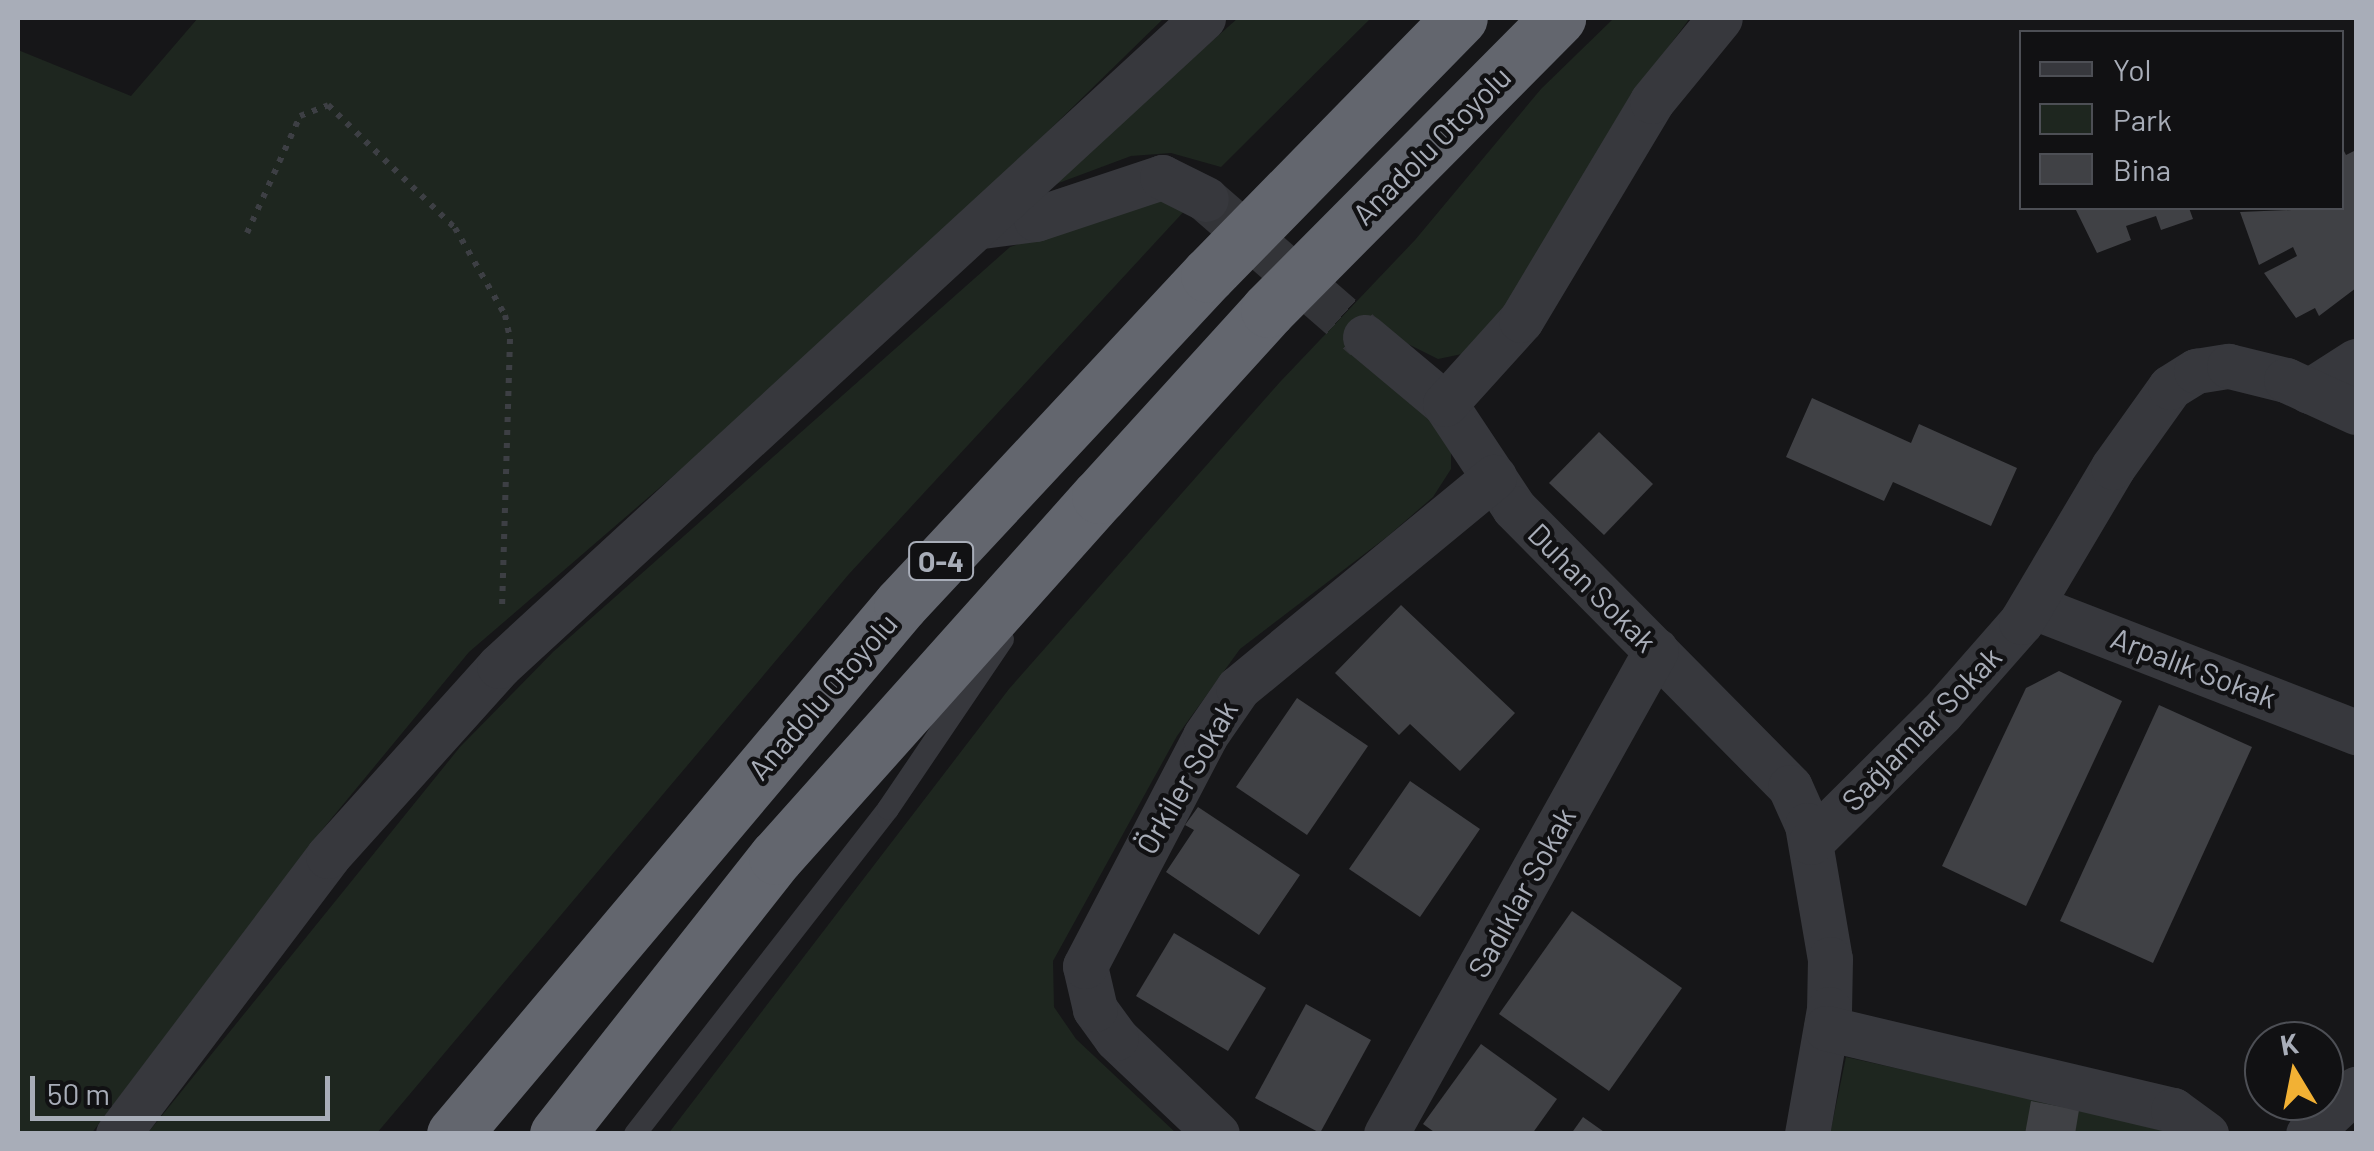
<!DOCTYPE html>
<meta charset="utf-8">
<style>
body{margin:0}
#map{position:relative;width:2374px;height:1151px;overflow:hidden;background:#161618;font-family:Barlow,sans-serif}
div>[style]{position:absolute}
.green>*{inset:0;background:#1e261f}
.building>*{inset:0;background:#404145}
.street-tunnel>*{height:45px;margin-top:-22.5px;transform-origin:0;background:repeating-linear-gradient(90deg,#333438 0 45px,transparent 0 67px)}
.path>*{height:6px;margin-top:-3px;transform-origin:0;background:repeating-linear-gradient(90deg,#3d3f44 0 5px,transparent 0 13px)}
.lane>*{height:22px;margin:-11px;padding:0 11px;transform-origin:11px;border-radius:11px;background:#37383d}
.street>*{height:45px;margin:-22.5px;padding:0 22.5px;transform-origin:22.5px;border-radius:22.5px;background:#37383d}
.highway>*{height:55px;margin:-27.5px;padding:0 27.5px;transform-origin:27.5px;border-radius:27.5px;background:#63666e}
span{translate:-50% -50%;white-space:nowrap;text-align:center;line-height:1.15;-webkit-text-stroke:9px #111113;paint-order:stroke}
.shield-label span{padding:2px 8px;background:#111113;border:2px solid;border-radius:8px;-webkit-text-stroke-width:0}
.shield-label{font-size:28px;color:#a8adb8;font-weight:700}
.street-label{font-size:30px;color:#a8adb8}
.frame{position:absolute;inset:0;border:20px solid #a8adb8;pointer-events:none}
.legend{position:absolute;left:2019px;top:30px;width:325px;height:180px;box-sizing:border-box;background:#111113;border:2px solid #4d4f55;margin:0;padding:12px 18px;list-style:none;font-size:30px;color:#a8adb8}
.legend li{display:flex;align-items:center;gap:20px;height:50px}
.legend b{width:50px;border:2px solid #4d4f55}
.north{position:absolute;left:2244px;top:1021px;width:100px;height:100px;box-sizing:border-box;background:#111113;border:2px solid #4d4f55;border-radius:50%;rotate:350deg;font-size:28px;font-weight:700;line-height:40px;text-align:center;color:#a8adb8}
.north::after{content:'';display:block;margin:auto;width:35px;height:45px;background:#f2b134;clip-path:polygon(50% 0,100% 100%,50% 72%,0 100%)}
.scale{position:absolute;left:30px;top:1076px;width:300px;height:45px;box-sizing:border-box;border:5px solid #a8adb8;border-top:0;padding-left:12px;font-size:30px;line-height:35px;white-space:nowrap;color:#a8adb8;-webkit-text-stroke:8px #111113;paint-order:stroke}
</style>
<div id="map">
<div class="green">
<div style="clip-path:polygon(198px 18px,1164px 18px,860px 315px,469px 652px,322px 830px,91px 1134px,18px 1133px,18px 50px,131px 96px)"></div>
<div style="clip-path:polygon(1238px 18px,1371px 18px,1221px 167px,1171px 153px,1131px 156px,1048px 187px)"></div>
<div style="clip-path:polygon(1614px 18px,1690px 18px,1640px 85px,1491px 330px,1462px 354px,1438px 359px,1376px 328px,1451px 443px,1451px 469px,1433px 497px,1388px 536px,1240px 649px,1177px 736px,1053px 961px,1054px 1007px,1076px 1039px,1176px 1133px,668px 1134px,1009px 689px,1280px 382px,1415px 240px,1541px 89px)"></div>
<div style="clip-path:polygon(1159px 194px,1188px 207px,849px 574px,377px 1133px,147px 1134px,460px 747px,553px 652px,1010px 247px)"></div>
<div style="clip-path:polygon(1846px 1057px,2168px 1129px,2172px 1134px,1830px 1134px)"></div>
</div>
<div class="building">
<div style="clip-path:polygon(2342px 147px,2346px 155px,2356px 150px,2356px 288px,2319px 316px,2315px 308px,2296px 318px,2264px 273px,2297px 256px,2293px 247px,2259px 265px,2240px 212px,2342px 208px)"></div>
<div style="clip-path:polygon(2075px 208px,2189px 208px,2193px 219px,2161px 230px,2156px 216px,2126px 226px,2131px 240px,2097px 253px)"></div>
<div style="clip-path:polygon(1812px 398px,1911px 443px,1919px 424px,2017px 468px,1991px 526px,1893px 482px,1884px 501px,1786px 457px)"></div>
<div style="clip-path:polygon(1599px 432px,1653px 484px,1604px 535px,1549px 483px)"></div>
<div style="clip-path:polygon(1401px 605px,1515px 713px,1460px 771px,1410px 724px,1399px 735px,1335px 673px)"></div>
<div style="clip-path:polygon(2059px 671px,2122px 701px,2026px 906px,1942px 866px,2026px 688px)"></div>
<div style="clip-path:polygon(1297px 698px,1368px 746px,1307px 835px,1236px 787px)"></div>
<div style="clip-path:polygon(2159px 705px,2252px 747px,2153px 963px,2060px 921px)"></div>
<div style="clip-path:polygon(1410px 781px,1480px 829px,1420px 917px,1349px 869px)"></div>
<div style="clip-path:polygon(1198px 807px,1300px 875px,1259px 935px,1166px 872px,1194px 830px,1185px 825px)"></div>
<div style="clip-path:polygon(1572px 911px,1682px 988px,1609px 1091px,1499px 1014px)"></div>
<div style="clip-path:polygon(1174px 933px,1266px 988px,1228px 1051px,1136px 996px)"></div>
<div style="clip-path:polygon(1306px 1004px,1371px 1040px,1320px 1133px,1255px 1098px)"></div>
<div style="clip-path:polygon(1481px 1044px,1557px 1099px,1532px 1134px,1437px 1134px,1423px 1124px)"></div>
<div style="clip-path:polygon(2031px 1101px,2079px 1110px,2075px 1134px,2025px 1134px)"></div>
<div style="clip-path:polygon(1583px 1117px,1607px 1134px,1571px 1134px)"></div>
</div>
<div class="street-tunnel">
<div style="left:1206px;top:199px;width:211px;rotate:41deg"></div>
</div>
<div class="path">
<div style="left:247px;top:233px;width:128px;rotate:-65.6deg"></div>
<div style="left:300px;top:116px;width:30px;rotate:-21deg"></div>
<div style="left:328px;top:105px;width:177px;rotate:44.1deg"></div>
<div style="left:455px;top:228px;width:100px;rotate:60.1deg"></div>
<div style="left:505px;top:315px;width:25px;rotate:78deg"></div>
<div style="left:510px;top:339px;width:266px;rotate:91.7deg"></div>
</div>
<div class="lane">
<div style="left:635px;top:1134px;width:412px;rotate:-52.1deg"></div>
<div style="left:888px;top:809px;width:205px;rotate:-55.9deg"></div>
</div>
<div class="street">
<div style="left:982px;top:226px;width:54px;rotate:-7.4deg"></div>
<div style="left:1036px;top:219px;width:133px;rotate:-18.4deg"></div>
<div style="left:1162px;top:177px;width:49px;rotate:26.6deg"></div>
<div style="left:1365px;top:337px;width:104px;rotate:39.9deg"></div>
<div style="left:1445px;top:404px;width:125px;rotate:56.4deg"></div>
<div style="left:1514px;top:508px;width:392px;rotate:45.3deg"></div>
<div style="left:1790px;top:787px;width:42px;rotate:65.9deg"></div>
<div style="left:1807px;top:825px;width:136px;rotate:80.3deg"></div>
<div style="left:1830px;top:959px;width:50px;rotate:91.1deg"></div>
<div style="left:1829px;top:1009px;width:127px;rotate:100deg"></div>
<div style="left:2309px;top:391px;width:56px;rotate:-32.6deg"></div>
<div style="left:1445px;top:404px;width:113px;rotate:-47.9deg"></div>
<div style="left:1521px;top:320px;width:255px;rotate:-59.1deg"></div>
<div style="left:1652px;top:101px;width:107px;rotate:-50.7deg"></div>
<div style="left:2031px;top:606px;width:349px;rotate:21.2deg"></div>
<div style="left:1811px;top:842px;width:183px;rotate:-44.8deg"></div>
<div style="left:1941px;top:713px;width:121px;rotate:-48.7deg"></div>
<div style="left:2021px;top:622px;width:180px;rotate:-59.3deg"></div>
<div style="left:2113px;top:467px;width:98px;rotate:-54.5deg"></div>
<div style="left:2170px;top:387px;width:31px;rotate:-32deg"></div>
<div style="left:2196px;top:371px;width:33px;rotate:-9deg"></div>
<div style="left:2229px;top:366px;width:59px;rotate:13.8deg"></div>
<div style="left:2286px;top:380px;width:77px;rotate:24.6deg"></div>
<div style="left:1826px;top:1028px;width:357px;rotate:13.3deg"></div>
<div style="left:2173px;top:1110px;width:41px;rotate:36deg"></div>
<div style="left:118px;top:1134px;width:348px;rotate:-52.9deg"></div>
<div style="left:328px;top:856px;width:256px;rotate:-48deg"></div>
<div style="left:499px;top:666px;width:957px;rotate:-42.63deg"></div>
<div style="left:1217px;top:1134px;width:139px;rotate:-136.5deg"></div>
<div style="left:1116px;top:1038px;width:36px;rotate:-126deg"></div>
<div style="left:1095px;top:1009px;width:44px;rotate:-103.1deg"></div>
<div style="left:1085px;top:966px;width:259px;rotate:-62.4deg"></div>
<div style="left:1205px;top:736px;width:58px;rotate:-55.5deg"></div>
<div style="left:1238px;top:688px;width:332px;rotate:-39.5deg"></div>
<div style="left:1386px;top:1134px;width:554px;rotate:-60.84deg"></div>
<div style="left:2308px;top:1134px;width:66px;rotate:-43.2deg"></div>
</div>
<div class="highway">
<div style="left:454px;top:1134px;width:693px;rotate:-49.86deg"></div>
<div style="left:901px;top:604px;width:450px;rotate:-47deg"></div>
<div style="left:1208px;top:275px;width:360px;rotate:-45.6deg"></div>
<div style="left:557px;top:1134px;width:353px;rotate:-51.7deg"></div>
<div style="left:776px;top:857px;width:484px;rotate:-48.2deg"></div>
<div style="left:1099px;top:496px;width:251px;rotate:-47.7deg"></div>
<div style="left:1268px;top:310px;width:412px;rotate:-45.2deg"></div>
</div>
<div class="shield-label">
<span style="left:941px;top:561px">O-4</span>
</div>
<div class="street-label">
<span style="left:1431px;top:145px;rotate:-45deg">Anadolu Otoyolu</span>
<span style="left:1593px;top:587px;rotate:45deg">Duhan Sokak</span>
<span style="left:2194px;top:667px;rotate:21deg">Arpalık Sokak</span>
<span style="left:822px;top:696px;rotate:-49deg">Anadolu Otoyolu</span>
<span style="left:1921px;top:728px;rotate:-46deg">Sağlamlar Sokak</span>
<span style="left:1186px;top:777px;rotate:-60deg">Örkiler Sokak</span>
<span style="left:1521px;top:892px;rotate:-61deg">Sadıklar Sokak</span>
</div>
<div class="frame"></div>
<ul class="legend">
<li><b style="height:12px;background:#37383d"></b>Yol</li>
<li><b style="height:28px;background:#1e261f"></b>Park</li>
<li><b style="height:28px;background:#404145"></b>Bina</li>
</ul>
<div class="north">K</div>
<div class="scale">50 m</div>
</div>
